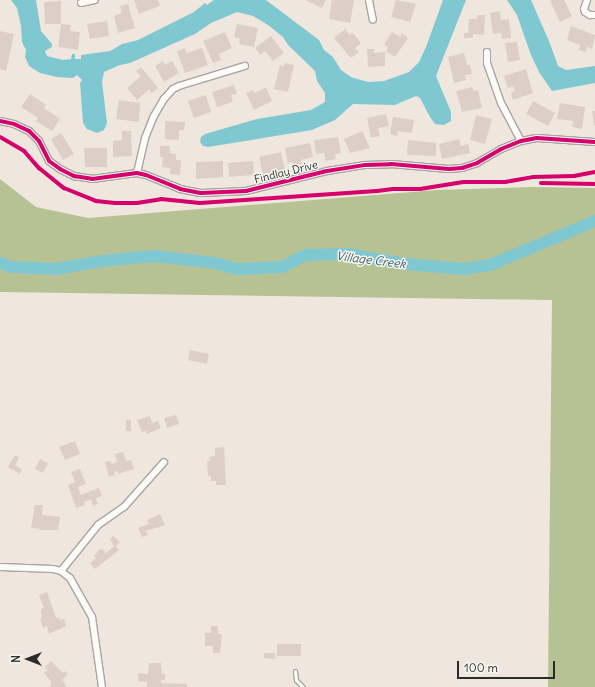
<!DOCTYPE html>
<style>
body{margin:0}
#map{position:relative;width:595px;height:687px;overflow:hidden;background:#efe7de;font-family:Delius,sans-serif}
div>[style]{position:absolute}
.forest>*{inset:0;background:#b6c293}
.water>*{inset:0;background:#80c8d1}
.river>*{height:12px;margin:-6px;padding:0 6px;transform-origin:6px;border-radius:6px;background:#80c8d1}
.building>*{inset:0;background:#decfc6}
.roads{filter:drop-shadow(1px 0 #a9a49f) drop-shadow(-1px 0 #a9a49f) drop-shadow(0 1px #a9a49f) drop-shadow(0 -1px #a9a49f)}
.service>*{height:3px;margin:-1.5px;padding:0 1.5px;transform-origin:1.5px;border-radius:1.5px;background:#fdfbfa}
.minor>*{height:6px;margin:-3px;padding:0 3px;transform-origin:3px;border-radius:3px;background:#fdfbfa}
.cycleway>*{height:4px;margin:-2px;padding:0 2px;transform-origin:2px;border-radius:2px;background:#d6006c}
span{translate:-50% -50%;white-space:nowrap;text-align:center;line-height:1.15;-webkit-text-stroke:3px #f6f6f2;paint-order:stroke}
.street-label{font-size:11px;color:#2b2b2b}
.water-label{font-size:12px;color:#385d63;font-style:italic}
.north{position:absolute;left:8px;top:639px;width:40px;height:40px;-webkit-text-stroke:3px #f6f6f2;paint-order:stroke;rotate:270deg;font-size:11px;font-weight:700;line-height:16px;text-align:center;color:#2b2b2b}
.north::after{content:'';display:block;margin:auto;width:14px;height:18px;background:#2b2b2b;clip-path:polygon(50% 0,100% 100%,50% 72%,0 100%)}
.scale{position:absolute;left:457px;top:661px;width:98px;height:18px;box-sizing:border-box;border:2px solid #2b2b2b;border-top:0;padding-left:5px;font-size:12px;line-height:14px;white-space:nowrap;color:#2b2b2b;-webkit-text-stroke:3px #f6f6f2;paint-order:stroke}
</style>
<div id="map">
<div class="forest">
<div style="clip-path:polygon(0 179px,36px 207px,88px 218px,437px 190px,531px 187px,595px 188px,595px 687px,548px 687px,552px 300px,0 292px)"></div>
</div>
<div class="water">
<div style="clip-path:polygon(11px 0,36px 0,41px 31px,52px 44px,52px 47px,45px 51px,47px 56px,63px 60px,71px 59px,72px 54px,75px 54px,75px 59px,81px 59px,81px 55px,110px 51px,122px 44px,138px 40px,194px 12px,205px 3px,207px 5px,214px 0,266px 0,319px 40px,324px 50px,333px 57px,341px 70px,351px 77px,368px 82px,384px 81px,409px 72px,419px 62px,426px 47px,443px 0,466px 0,436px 76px,451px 112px,451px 121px,444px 125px,435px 124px,430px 117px,420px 98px,416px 96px,395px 105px,353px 104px,335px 120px,312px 130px,208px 147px,203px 146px,200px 142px,201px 137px,205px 134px,257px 119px,311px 110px,325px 102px,325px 93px,317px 81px,315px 71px,288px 45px,283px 37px,268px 25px,253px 16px,237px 12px,211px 23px,195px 34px,130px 63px,120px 65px,104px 72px,102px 82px,107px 123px,104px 130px,97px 133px,87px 129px,83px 123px,80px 83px,82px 80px,77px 75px,73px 78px,57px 77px,40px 73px,29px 66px,25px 57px,26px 50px,22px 42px,21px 26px,17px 8px)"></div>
<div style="clip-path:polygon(507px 0,531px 0,549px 41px,558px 66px,566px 70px,595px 66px,595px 83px,552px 91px,539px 72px,531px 55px,517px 15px)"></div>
</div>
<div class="river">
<div style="left:0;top:263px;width:13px;rotate:18deg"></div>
<div style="left:12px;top:267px;width:44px;rotate:2.6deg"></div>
<div style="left:56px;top:269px;width:47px;rotate:-9.9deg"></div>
<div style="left:102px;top:261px;width:52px;rotate:-5.5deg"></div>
<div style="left:154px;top:256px;width:61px;rotate:6.5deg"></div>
<div style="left:215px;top:263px;width:24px;rotate:15deg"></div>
<div style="left:238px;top:269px;width:44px;rotate:-2.6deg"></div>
<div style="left:282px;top:267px;width:27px;rotate:-27deg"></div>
<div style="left:306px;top:255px;width:42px;rotate:-1.4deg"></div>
<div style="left:348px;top:254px;width:59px;rotate:9.8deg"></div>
<div style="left:406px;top:264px;width:58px;rotate:4.9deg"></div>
<div style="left:464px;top:269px;width:26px;rotate:-9deg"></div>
<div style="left:490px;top:265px;width:114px;rotate:-22.7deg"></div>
</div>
<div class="building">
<div style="clip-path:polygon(134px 0,158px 0,160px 6px,139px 14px)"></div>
<div style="clip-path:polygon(305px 0,326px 0,322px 8px)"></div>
<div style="clip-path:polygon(332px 0,354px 0,350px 23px,329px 19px)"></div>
<div style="clip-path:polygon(396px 0,416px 4px,410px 22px,391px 17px)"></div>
<div style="clip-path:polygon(552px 0,564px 0,572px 16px,560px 22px,550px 1px)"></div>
<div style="clip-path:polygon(61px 1px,61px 24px,45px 24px,44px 2px)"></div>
<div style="clip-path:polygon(128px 4px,135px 28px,118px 33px,114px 16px,122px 13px,120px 6px)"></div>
<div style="clip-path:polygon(500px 11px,501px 20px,509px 19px,511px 38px,502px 39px,501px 33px,493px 34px,490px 13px)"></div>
<div style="clip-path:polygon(477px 15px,485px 15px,484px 35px,473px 34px,473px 38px,464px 38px,464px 33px,468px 33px,469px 19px,477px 19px)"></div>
<div style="clip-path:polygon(107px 21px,109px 36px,90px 39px,87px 24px)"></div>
<div style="clip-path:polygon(61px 24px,71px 25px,70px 31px,80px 32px,78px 50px,58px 47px)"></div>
<div style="clip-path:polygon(237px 24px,258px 28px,254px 47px,239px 44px,240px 39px,234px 37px)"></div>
<div style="clip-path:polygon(571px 26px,595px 35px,592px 49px,587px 47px,586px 52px,579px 50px,580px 45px,567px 40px)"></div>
<div style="clip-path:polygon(345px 29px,350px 35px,352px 32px,361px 43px,355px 48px,359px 52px,351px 58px,334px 38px)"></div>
<div style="clip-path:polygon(0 31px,14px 34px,6px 71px,0 69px)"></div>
<div style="clip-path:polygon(225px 32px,232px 48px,219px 54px,221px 60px,213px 63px,203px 41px)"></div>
<div style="clip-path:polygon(392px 32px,400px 37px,402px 33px,408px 38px,395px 57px,386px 51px,388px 47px,384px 44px)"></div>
<div style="clip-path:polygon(271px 36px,284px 53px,273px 61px,265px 51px,260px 55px,255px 48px)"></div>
<div style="clip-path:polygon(517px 42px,520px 60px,508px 62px,505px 43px)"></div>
<div style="clip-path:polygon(185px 48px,186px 53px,202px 48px,208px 65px,185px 73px,177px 51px)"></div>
<div style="clip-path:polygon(367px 49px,374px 49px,374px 53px,385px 52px,385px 66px,368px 67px)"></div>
<div style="clip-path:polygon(464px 53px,467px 65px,470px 65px,472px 74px,465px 75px,466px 80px,454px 83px,448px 57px)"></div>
<div style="clip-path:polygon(163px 61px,165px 65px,172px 61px,179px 73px,164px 82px,155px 66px)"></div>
<div style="clip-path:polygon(285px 63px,294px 65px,288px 92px,274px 89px,280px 65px,284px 66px)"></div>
<div style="clip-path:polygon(141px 67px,158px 88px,152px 93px,149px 89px,137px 100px,127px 88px,141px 76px,136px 71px)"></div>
<div style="clip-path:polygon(526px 69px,533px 93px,513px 100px,511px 92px,515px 91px,513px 86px,508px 88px,504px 76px)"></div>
<div style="clip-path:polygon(234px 85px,237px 94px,231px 95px,233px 102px,217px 107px,212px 92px)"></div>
<div style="clip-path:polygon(266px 87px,272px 101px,254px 110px,246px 93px,253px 90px,255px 93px)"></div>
<div style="clip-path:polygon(472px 87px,474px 91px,478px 90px,482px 108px,462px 112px,456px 91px)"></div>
<div style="clip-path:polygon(30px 94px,46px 105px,44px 108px,60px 119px,52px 131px,36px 121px,38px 118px,21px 107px)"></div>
<div style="clip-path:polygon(206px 95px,211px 112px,194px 118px,188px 101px)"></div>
<div style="clip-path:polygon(119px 100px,140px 103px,139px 122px,116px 119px)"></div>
<div style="clip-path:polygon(533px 101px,555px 113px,548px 126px,526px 114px)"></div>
<div style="clip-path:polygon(560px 103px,585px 107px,582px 129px,572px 127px,573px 121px,557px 119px)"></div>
<div style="clip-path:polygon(592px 111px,595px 111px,595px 126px,594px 126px)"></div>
<div style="clip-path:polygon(386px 114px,389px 126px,378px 128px,380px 136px,371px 138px,367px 118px)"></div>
<div style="clip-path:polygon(476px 115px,492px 119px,485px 144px,470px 140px)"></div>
<div style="clip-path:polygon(393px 117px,414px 120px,412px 133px,398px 131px,397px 136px,390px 134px)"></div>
<div style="clip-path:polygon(165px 121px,185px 122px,184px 130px,179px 130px,179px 140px,165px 139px)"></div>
<div style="clip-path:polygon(122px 131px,131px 131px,132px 156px,113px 157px,113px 141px,122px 140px)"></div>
<div style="clip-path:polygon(362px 131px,370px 148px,350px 153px,344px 139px)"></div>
<div style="clip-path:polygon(61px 133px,74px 154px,63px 160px,51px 139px)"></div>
<div style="clip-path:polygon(338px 137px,341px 153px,335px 154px,336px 159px,326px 161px,324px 153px,316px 154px,314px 140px)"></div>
<div style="clip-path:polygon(459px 139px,461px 146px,468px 144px,470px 153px,442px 159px,439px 144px)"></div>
<div style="clip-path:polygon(408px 140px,436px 143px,436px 156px,407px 155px)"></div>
<div style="clip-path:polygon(310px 143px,313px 157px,301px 160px,302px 166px,294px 168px,292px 162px,288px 163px,285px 148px)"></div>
<div style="clip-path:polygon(160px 146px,170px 146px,170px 153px,176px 154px,176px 160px,181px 160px,180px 175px,170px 174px,170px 168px,162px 167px,163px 157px,160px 157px)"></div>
<div style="clip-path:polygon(84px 148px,107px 148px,107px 167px,85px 167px)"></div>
<div style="clip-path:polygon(281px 152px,285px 170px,263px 174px,259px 157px)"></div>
<div style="clip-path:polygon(223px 161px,223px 177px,196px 179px,196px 162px)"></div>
<div style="clip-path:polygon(253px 161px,254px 175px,229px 177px,228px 163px)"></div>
<div style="clip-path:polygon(190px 350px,209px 354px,207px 364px,188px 360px)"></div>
<div style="clip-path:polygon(176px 415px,179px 424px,167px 428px,164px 418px)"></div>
<div style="clip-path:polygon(150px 416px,152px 423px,158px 421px,161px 428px,147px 434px,146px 431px,142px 432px,137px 420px)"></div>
<div style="clip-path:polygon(126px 420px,131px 420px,131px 431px,126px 431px)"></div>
<div style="clip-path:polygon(75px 441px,80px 454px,65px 460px,59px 447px)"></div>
<div style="clip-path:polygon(224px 447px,226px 485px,216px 485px,216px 481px,211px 481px,211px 476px,208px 476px,207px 461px,210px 461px,209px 457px,215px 456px,215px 448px)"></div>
<div style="clip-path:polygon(123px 452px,126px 461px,131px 460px,134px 469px,118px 474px,117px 471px,114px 472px,115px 475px,109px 477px,105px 462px,111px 461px,112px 464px,117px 462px,115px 454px)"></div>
<div style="clip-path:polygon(15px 455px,19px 458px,15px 465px,22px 470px,20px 474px,8px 467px)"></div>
<div style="clip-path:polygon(40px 459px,48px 463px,43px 473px,35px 469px)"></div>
<div style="clip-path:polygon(80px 469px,86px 484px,78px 487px,81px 495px,99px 488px,102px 496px,96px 498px,98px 504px,93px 506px,91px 499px,84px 502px,85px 505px,76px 508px,68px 485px,75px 482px,71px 472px)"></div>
<div style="clip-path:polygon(35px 505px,43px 505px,42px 515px,60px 517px,58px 530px,40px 530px,41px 529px,31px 528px)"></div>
<div style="clip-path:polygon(160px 514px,165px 525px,146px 531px,148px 535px,142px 537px,138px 528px,149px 524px,147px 520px)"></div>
<div style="clip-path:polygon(113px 536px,120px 542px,116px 546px,119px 550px,95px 569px,90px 563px,96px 558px,94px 556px,100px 549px,104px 550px,105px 554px,114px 546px,110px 539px)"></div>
<div style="clip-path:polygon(47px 592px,56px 618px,59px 617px,60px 620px,64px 619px,66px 626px,49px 634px,47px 626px,43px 628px,40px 619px,42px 618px,41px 609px,44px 608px,39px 595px)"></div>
<div style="clip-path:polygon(211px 626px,218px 626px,218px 634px,222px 634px,220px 653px,213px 653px,213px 646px,205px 646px,205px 633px,211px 633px)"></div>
<div style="clip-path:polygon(277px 644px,301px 644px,301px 656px,277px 656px)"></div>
<div style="clip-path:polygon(264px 653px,275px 653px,275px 659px,264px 658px)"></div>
<div style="clip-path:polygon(51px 661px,63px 673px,65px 671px,68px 674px,62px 680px,65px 683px,66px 687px,47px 687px,51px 686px,51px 681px,44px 673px,48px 670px,45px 667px)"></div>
<div style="clip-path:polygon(149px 663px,161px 663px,162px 674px,165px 674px,165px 680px,161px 680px,161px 683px,187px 684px,187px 687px,147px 687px,147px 682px,138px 681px,138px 673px,148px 674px)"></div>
</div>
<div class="roads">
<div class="service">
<div style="left:295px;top:671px;width:9px;rotate:84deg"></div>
<div style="left:296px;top:680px;width:10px;rotate:45deg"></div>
</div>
<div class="minor">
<div style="left:369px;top:0;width:20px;rotate:79deg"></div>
<div style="left:587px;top:0;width:9px;rotate:108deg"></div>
<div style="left:584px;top:9px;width:3px;rotate:72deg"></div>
<div style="left:585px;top:12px;width:6px;rotate:31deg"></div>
<div style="left:590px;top:15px;width:5px"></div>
<div style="left:81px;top:3px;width:14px;rotate:-12deg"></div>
<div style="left:487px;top:52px;width:11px;rotate:90deg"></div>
<div style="left:487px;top:63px;width:42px;rotate:70.7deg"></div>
<div style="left:501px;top:103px;width:43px;rotate:62.2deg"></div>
<div style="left:0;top:121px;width:14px;rotate:12deg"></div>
<div style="left:14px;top:124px;width:17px;rotate:25deg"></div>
<div style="left:29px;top:131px;width:14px;rotate:45deg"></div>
<div style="left:39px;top:141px;width:22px;rotate:63deg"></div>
<div style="left:49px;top:161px;width:14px;rotate:36deg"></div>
<div style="left:60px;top:169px;width:16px;rotate:27deg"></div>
<div style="left:74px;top:176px;width:18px;rotate:9deg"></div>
<div style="left:92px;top:179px;width:45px;rotate:-7.6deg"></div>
<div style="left:137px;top:173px;width:9px;rotate:13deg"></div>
<div style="left:146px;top:175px;width:37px;rotate:22deg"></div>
<div style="left:180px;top:189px;width:21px;rotate:11deg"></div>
<div style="left:201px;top:193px;width:45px;rotate:-2.5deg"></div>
<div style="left:246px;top:191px;width:83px;rotate:-13.9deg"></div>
<div style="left:327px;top:171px;width:39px;rotate:-9deg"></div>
<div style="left:366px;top:165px;width:25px;rotate:-2deg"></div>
<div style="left:391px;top:164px;width:58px;rotate:4.9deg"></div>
<div style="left:449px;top:169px;width:13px;rotate:-4deg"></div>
<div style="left:462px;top:168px;width:16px;rotate:-18deg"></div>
<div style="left:477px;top:163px;width:28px;rotate:-30deg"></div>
<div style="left:501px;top:149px;width:22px;rotate:-22deg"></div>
<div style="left:521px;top:141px;width:16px;rotate:-11deg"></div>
<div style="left:537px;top:138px;width:58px;rotate:3.9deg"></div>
<div style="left:137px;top:173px;width:36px;rotate:-77deg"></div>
<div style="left:145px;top:138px;width:24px;rotate:-68deg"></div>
<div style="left:154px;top:116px;width:20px;rotate:-60deg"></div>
<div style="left:164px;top:99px;width:13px;rotate:-48deg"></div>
<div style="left:173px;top:89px;width:7px;rotate:-27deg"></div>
<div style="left:179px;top:86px;width:69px;rotate:-16.9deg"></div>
<div style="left:0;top:567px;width:53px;rotate:2.2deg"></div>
<div style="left:53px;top:569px;width:8px;rotate:14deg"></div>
<div style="left:61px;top:571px;width:11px;rotate:38deg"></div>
<div style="left:70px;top:578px;width:45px;rotate:60.6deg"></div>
<div style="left:92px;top:617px;width:71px;rotate:81.9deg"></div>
<div style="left:61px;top:571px;width:59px;rotate:-51.2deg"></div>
<div style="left:98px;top:525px;width:32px;rotate:-35deg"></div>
<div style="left:124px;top:507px;width:60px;rotate:-48.4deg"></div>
</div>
</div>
<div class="cycleway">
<div style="left:0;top:121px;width:14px;rotate:12deg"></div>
<div style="left:14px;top:124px;width:17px;rotate:25deg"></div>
<div style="left:29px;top:131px;width:14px;rotate:45deg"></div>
<div style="left:39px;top:141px;width:22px;rotate:63deg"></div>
<div style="left:49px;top:161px;width:14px;rotate:36deg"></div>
<div style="left:60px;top:169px;width:16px;rotate:27deg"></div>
<div style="left:74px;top:176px;width:18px;rotate:9deg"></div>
<div style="left:92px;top:179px;width:45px;rotate:-7.6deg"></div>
<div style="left:137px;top:173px;width:9px;rotate:13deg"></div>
<div style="left:146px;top:175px;width:37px;rotate:22deg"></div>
<div style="left:180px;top:189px;width:21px;rotate:11deg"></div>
<div style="left:201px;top:193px;width:45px;rotate:-2.5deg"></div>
<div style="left:246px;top:191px;width:83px;rotate:-13.9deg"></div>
<div style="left:327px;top:171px;width:39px;rotate:-9deg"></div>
<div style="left:366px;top:165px;width:25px;rotate:-2deg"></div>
<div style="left:391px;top:164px;width:58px;rotate:4.9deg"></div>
<div style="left:449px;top:169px;width:13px;rotate:-4deg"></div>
<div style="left:462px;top:168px;width:16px;rotate:-18deg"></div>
<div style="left:477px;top:163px;width:28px;rotate:-30deg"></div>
<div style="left:501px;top:149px;width:22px;rotate:-22deg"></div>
<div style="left:521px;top:141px;width:16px;rotate:-11deg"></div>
<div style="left:537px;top:138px;width:58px;rotate:3.9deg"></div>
<div style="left:0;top:137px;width:28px;rotate:30deg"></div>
<div style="left:24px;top:151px;width:23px;rotate:49deg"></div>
<div style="left:39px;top:168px;width:32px;rotate:39deg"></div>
<div style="left:64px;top:188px;width:35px;rotate:22deg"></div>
<div style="left:96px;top:201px;width:19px;rotate:6deg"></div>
<div style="left:115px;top:203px;width:22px"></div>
<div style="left:137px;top:203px;width:24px;rotate:-9deg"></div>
<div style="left:161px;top:199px;width:39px;rotate:6deg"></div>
<div style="left:200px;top:203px;width:177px;rotate:-3.9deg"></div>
<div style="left:377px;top:191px;width:16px;rotate:-7deg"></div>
<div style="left:393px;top:189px;width:27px"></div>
<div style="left:420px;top:189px;width:44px;rotate:-9.2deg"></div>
<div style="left:463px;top:182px;width:42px"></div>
<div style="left:505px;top:182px;width:28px;rotate:-10deg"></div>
<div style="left:533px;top:177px;width:41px;rotate:-1.4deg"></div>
<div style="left:574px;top:176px;width:21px;rotate:-11deg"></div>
<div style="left:541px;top:183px;width:54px;rotate:1.1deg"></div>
</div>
<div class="street-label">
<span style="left:286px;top:172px;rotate:-14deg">Findlay Drive</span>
</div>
<div class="water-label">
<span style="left:371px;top:260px;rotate:7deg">Village Creek</span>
</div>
<div class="north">N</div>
<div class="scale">100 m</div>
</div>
